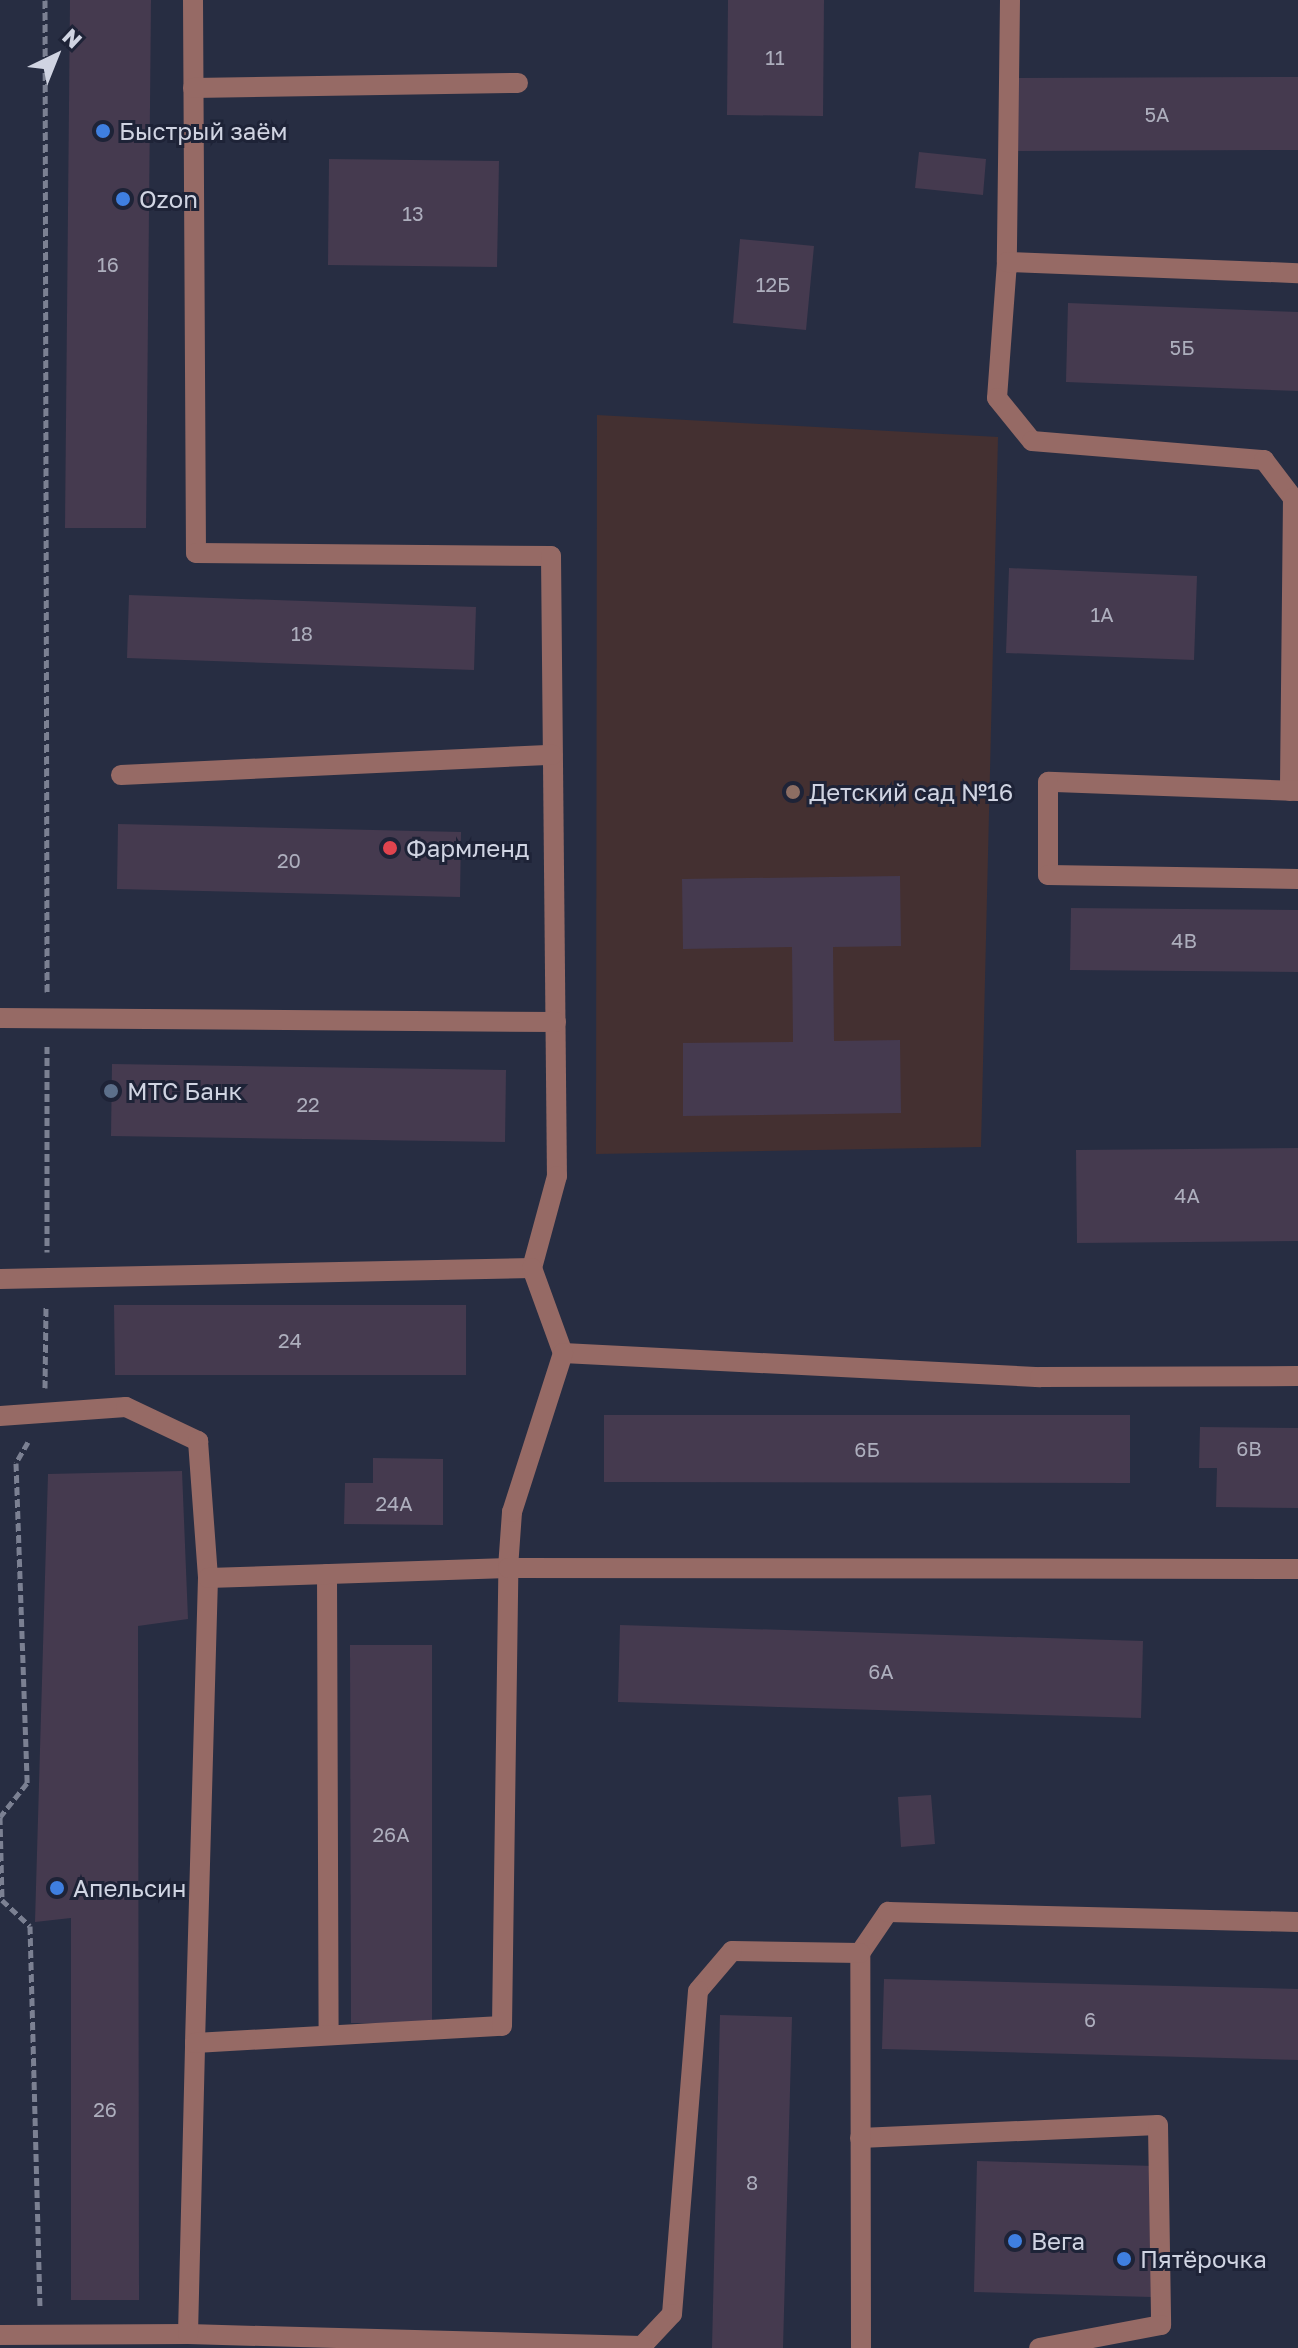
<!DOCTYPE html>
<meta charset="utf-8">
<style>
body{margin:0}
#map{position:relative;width:1298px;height:2348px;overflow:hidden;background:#272d42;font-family:"Golos Text",sans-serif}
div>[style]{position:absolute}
.education>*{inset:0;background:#443031}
.building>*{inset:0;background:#453a4f}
.path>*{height:5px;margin-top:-2.5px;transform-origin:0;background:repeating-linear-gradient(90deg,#7b8092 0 8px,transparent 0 12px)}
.minor>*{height:20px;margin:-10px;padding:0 10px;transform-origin:10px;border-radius:10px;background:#966a65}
.dots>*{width:22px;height:22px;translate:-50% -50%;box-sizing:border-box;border:4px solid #1e2337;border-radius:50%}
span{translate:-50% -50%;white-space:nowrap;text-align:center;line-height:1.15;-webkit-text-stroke:6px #1e2337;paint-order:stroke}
.number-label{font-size:20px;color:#adaebd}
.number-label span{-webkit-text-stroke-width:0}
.poi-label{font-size:24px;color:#d0d4e2}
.left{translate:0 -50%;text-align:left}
.north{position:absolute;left:16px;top:16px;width:80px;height:80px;-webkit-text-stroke:6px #1e2337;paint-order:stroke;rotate:43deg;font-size:22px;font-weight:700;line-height:32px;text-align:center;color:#d0d4e2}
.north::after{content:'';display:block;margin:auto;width:28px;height:36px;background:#d0d4e2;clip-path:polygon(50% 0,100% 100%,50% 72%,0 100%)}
</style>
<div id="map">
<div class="education">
<div style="clip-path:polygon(597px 415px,998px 437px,981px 1147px,596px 1154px)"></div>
</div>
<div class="building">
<div style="clip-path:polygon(70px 0,151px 0,146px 528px,65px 528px)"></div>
<div style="clip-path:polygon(728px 0,824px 0,823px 116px,727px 115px)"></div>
<div style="clip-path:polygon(1298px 77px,1298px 150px,1016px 151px,1015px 78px)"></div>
<div style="clip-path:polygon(919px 152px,986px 159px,983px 195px,915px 188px)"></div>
<div style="clip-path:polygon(329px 159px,499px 161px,497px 267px,328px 265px)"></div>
<div style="clip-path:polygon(740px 239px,814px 246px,806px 330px,733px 323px)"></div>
<div style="clip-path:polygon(1068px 303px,1298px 312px,1298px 391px,1066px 382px)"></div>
<div style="clip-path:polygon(1009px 568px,1197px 576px,1194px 660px,1006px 653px)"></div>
<div style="clip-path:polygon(129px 595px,476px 607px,474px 670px,127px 658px)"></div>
<div style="clip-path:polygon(118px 824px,461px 832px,460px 897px,117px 889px)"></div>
<div style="clip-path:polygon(900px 876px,901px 946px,833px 947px,834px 1041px,900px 1040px,901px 1113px,683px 1116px,683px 1043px,793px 1042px,792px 947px,683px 949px,682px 879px)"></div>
<div style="clip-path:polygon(1071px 908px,1298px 910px,1298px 972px,1070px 970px)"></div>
<div style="clip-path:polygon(112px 1064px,506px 1070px,505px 1142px,111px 1136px)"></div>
<div style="clip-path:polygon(1298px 1148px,1298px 1241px,1077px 1243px,1076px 1150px)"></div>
<div style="clip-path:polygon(114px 1305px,466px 1305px,466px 1375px,115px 1375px)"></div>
<div style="clip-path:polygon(604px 1415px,1130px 1415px,1130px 1483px,604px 1482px)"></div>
<div style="clip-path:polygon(1200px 1427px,1298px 1428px,1298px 1508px,1216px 1507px,1217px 1468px,1199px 1468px)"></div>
<div style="clip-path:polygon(373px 1458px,443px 1459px,443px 1525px,344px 1524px,345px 1483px,373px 1483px)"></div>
<div style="clip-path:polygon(182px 1471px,188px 1619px,138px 1626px,139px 2300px,71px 2300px,71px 1918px,35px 1922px,48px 1474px)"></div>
<div style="clip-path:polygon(620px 1625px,1143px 1641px,1141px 1718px,618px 1702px)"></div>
<div style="clip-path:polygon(350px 1645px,432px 1645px,432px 2023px,351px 2023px)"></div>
<div style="clip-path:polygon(931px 1795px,935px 1844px,901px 1847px,898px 1797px)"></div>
<div style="clip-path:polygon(884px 1979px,1298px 1989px,1298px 2060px,882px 2049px)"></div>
<div style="clip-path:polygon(720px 2015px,792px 2017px,783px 2348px,712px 2348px)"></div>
<div style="clip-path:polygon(977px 2161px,1154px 2166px,1151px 2297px,974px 2292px)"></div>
</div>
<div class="path">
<div style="left:45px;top:0;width:992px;rotate:89.88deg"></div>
<div style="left:47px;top:1046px;width:206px;rotate:90deg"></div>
<div style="left:45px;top:1388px;width:82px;rotate:-89.3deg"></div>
<div style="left:28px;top:1442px;width:24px;rotate:120deg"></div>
<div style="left:16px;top:1463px;width:320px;rotate:88deg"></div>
<div style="left:27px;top:1783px;width:43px;rotate:128.5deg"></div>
<div style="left:0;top:1817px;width:83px;rotate:88.6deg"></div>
<div style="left:2px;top:1900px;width:38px;rotate:43deg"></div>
<div style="left:30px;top:1926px;width:381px;rotate:88.5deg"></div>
</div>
<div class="minor">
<div style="left:193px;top:0;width:553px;rotate:89.69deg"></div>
<div style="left:196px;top:553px;width:355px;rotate:0.5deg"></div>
<div style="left:551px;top:556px;width:620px;rotate:89.45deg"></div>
<div style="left:557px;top:1176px;width:95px;rotate:105.2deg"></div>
<div style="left:1010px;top:0;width:262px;rotate:90.7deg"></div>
<div style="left:1007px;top:262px;width:136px;rotate:94.2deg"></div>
<div style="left:997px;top:398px;width:55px;rotate:50.9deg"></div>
<div style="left:1032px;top:441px;width:233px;rotate:4.7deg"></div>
<div style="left:1264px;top:460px;width:48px;rotate:52.7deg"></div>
<div style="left:1293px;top:498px;width:293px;rotate:90.6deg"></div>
<div style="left:193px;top:88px;width:325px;rotate:-0.9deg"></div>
<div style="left:1007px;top:262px;width:291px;rotate:2.2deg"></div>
<div style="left:121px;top:775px;width:432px;rotate:-2.7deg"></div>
<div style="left:1298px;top:791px;width:250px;rotate:-177.9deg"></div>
<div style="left:1048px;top:782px;width:93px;rotate:90deg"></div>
<div style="left:1048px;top:875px;width:250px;rotate:0.9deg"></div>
<div style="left:0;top:1018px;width:556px;rotate:0.41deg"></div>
<div style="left:0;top:1279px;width:532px;rotate:-1.18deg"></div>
<div style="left:532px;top:1268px;width:90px;rotate:70deg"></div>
<div style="left:563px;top:1353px;width:478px;rotate:2.9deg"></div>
<div style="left:1040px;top:1377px;width:258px;rotate:-0.2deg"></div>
<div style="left:0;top:1416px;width:126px;rotate:-4.1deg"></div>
<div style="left:126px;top:1407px;width:80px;rotate:25.3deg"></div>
<div style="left:198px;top:1441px;width:137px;rotate:85.8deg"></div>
<div style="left:327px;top:1574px;width:461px;rotate:89.8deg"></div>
<div style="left:860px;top:1953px;width:50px;rotate:-55.7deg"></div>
<div style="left:888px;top:1912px;width:410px;rotate:1.4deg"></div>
<div style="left:195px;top:2043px;width:465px;rotate:-88.4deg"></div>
<div style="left:208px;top:1578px;width:300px;rotate:-1.9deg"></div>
<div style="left:508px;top:1568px;width:56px;rotate:-85.9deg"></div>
<div style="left:512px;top:1512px;width:167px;rotate:-72.2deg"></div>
<div style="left:860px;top:2138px;width:298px;rotate:-2.5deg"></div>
<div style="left:1158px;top:2125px;width:200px;rotate:89.1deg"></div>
<div style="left:1161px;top:2325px;width:124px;rotate:169.3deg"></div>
<div style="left:0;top:2335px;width:188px;rotate:-0.3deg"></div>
<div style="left:861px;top:2348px;width:395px;rotate:-90.1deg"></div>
<div style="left:860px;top:1953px;width:128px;rotate:-179.1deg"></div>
<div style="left:732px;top:1951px;width:52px;rotate:130.4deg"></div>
<div style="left:698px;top:1991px;width:324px;rotate:94.6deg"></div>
<div style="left:672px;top:2314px;width:44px;rotate:133.2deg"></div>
<div style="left:642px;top:2346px;width:454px;rotate:-178.5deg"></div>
<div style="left:188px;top:2334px;width:291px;rotate:-88.6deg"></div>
<div style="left:195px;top:2043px;width:307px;rotate:-3.2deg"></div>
<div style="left:502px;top:2026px;width:458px;rotate:-89.2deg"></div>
<div style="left:508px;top:1568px;width:790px;rotate:0.07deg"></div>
</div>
<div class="dots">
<div style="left:103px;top:131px;background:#3f7fe0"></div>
<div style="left:123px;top:199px;background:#3f7fe0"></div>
<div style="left:793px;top:792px;background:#8d6e63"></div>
<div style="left:390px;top:848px;background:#e0444e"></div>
<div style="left:111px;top:1091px;background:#5c6f8a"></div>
<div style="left:57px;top:1888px;background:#3f7fe0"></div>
<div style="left:1015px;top:2241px;background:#3f7fe0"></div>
<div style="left:1124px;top:2259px;background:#3f7fe0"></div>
</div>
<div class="number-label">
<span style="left:775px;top:57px">11</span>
<span style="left:1157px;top:114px">5А</span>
<span style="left:413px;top:213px">13</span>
<span style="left:108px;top:264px">16</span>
<span style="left:773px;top:284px">12Б</span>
<span style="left:1182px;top:347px">5Б</span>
<span style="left:1102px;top:614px">1А</span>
<span style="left:302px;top:633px">18</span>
<span style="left:289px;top:860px">20</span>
<span style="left:1184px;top:940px">4В</span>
<span style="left:308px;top:1104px">22</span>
<span style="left:1187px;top:1195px">4А</span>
<span style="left:290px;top:1340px">24</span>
<span style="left:1249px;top:1448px">6В</span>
<span style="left:867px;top:1449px">6Б</span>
<span style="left:394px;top:1503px">24А</span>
<span style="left:881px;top:1671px">6А</span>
<span style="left:391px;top:1834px">26А</span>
<span style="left:1090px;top:2019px">6</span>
<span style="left:105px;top:2109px">26</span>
<span style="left:752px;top:2182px">8</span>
</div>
<div class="poi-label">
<span class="left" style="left:119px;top:131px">Быстрый заём</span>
<span class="left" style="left:139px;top:199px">Ozon</span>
<span class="left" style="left:809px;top:792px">Детский сад №16</span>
<span class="left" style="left:406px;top:848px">Фармленд</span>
<span class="left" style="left:127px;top:1091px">МТС Банк</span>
<span class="left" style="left:73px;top:1888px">Апельсин</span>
<span class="left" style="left:1031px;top:2241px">Вега</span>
<span class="left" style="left:1140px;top:2259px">Пятёрочка</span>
</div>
<div class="north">N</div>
</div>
